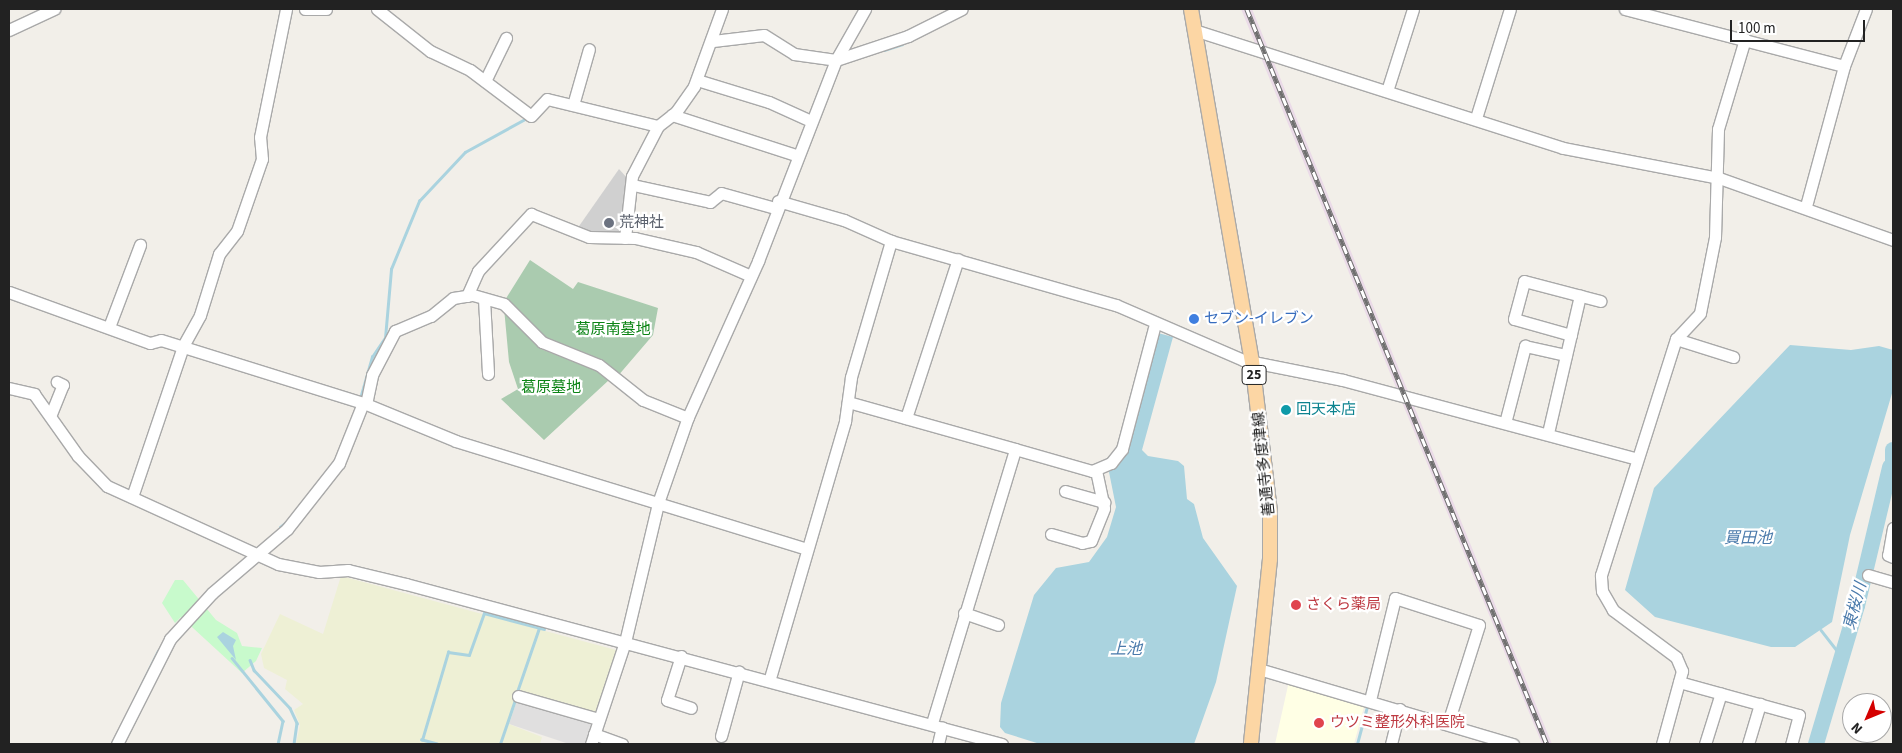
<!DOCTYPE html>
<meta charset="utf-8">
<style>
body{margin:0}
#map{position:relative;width:1902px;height:753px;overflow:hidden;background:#f2efe9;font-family:"Source Sans 3","Noto Sans JP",sans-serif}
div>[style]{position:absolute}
.residential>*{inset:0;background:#e0dfdf}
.industrial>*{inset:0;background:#ebdbe8}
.education>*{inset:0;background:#ffffe5}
.religious>*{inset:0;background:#d0d0d0}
.farmland>*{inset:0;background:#eef0d5}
.cemetery>*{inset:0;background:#aacbaf}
.park>*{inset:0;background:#c8facc}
.water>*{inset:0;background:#aad3df}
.stream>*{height:2.5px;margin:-1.25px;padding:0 1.25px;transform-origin:1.25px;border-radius:1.25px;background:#aad3df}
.river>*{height:16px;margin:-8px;padding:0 8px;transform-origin:8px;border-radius:8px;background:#aad3df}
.roads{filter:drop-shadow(1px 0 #a9a9a9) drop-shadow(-1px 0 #a9a9a9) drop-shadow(0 1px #a9a9a9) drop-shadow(0 -1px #a9a9a9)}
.minor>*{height:11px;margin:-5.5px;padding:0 5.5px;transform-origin:5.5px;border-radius:5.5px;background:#fff}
.major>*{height:14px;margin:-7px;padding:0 7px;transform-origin:7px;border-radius:7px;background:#fcd6a4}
.rail>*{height:4.5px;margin-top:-2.25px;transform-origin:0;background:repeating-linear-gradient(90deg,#fff 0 8px,#707070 0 16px);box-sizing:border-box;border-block:1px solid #707070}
.dots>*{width:14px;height:14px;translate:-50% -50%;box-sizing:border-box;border:2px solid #fff;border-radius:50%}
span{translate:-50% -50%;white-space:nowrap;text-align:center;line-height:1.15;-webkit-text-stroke:4.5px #fff;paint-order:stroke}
.shield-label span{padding:1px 4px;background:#fff;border:1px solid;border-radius:4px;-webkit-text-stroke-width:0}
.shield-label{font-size:14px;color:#222;font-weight:700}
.worship-label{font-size:15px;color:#5b616d}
.left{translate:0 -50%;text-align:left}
.shop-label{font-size:15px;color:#366cbe}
.park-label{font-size:15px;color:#0c8416}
.culture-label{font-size:15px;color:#0d838f}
.street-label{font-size:15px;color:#222}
.health-label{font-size:15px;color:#be3a42}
.water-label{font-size:16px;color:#4a7aab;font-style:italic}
.frame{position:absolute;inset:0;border:10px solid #222;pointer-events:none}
.north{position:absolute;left:1842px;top:693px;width:50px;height:50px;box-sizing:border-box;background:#fff;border:1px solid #a7a7a7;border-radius:50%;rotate:225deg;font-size:14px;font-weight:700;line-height:20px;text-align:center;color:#222}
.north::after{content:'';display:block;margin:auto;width:18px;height:22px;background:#d40000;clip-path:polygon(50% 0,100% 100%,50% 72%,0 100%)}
.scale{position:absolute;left:1730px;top:20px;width:135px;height:22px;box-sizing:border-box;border:2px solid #222;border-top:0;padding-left:6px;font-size:15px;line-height:18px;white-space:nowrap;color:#222;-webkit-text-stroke:4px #fff;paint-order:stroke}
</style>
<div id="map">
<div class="residential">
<div style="clip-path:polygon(517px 700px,592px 723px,586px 744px,569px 744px,509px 724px)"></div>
</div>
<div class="industrial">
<div style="clip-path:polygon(1241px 9px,1252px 9px,1552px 744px,1542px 744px)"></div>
</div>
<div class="education">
<div style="clip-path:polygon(1289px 681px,1365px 703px,1354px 744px,1275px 744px)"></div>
</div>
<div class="religious">
<div style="clip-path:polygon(619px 169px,628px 179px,623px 230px,618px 236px,577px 229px)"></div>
</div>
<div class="farmland">
<div style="clip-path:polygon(341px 576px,616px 650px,595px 714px,519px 694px,509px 724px,542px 737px,540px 744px,296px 744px,300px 725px,294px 710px,303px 704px,285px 689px,287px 680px,264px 668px,261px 654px,280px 614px,323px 634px)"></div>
</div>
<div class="cemetery">
<div style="clip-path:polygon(530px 260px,573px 289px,578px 282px,658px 308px,653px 335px,617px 377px,543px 337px,505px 300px)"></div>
<div style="clip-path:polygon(504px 308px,541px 349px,600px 372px,609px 380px,544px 440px,501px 399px,518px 389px,509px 362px)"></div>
</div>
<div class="park">
<div style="clip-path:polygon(175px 580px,183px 580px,216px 620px,237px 633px,242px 646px,262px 648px,256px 661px,242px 673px,181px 617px,175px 623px,162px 603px)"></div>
</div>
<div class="water">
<div style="clip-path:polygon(1158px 333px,1173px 337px,1142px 450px,1148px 456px,1178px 461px,1184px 466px,1187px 499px,1194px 504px,1203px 538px,1237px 586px,1216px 682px,1194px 744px,1040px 744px,1005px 733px,1000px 727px,1001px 703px,1034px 595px,1056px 568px,1089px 562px,1107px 537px,1116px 507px,1109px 472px,1126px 448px)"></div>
<div style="clip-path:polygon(1790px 345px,1851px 350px,1879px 346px,1893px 350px,1893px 390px,1850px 535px,1832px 622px,1795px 647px,1771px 647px,1655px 617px,1625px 590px,1654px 488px)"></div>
<div style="clip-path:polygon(223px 632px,236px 640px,233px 646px,236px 660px,217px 637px)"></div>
</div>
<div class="stream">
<div style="left:884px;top:50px;width:19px;rotate:-18deg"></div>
<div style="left:361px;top:395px;width:40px;rotate:-74deg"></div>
<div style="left:372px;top:357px;width:23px;rotate:-56deg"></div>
<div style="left:385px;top:338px;width:69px;rotate:-85deg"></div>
<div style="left:391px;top:269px;width:74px;rotate:-67.6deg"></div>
<div style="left:419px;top:201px;width:67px;rotate:-46.8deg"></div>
<div style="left:465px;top:152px;width:68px;rotate:-28.8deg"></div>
<div style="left:280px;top:527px;width:6px;rotate:-39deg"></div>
<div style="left:1821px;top:630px;width:31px;rotate:52deg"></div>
<div style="left:232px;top:658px;width:81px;rotate:51deg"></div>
<div style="left:283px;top:721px;width:24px;rotate:102deg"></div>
<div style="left:250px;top:660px;width:11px;rotate:68deg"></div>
<div style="left:254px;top:670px;width:52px;rotate:46.5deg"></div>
<div style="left:290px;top:708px;width:17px;rotate:65deg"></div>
<div style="left:297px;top:723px;width:21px;rotate:98deg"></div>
<div style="left:517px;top:692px;width:68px;rotate:-71deg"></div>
<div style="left:123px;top:722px;width:79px;rotate:-63.8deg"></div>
<div style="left:437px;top:744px;width:16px;rotate:-165deg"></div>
<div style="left:422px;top:740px;width:92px;rotate:-73.5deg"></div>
<div style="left:448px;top:652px;width:21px;rotate:8deg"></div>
<div style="left:469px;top:655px;width:45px;rotate:-70.3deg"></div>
<div style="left:484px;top:613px;width:62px;rotate:14.9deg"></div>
<div style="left:500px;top:744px;width:50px;rotate:-71.2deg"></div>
<div style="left:1357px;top:744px;width:39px;rotate:-75deg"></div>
</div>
<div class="river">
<div style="left:1893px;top:450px;width:20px;rotate:90deg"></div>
<div style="left:1816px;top:744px;width:144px;rotate:-73.5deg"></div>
<div style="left:1857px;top:606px;width:143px;rotate:-76.6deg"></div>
</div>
<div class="roads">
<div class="minor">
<div style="left:305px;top:9px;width:21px"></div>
<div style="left:377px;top:9px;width:68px;rotate:38.4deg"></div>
<div style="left:430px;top:51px;width:44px;rotate:25.4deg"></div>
<div style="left:470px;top:70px;width:76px;rotate:37deg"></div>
<div style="left:531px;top:116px;width:23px;rotate:-47deg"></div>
<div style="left:547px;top:99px;width:114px;rotate:13.7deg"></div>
<div style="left:1625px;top:9px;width:226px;rotate:14.6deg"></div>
<div style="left:9px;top:30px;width:50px;rotate:-25deg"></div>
<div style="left:1194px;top:30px;width:387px;rotate:17.7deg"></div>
<div style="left:1563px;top:148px;width:159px;rotate:10.9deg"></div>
<div style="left:1719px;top:178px;width:185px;rotate:19.6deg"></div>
<div style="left:713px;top:41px;width:51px;rotate:-6.7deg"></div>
<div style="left:764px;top:35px;width:36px;rotate:32deg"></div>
<div style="left:794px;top:54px;width:42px;rotate:8.1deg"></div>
<div style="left:836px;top:60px;width:76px;rotate:-18.4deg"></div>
<div style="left:908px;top:36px;width:60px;rotate:-26.6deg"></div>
<div style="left:697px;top:80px;width:75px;rotate:17deg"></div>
<div style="left:769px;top:102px;width:46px;rotate:24.3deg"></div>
<div style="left:485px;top:81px;width:48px;rotate:-64deg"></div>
<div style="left:1387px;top:91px;width:86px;rotate:-72.4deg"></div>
<div style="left:573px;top:105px;width:58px;rotate:-74.1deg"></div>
<div style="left:672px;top:115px;width:130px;rotate:17.9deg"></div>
<div style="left:1476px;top:118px;width:114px;rotate:-72.7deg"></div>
<div style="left:633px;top:185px;width:79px;rotate:12.4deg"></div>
<div style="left:710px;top:202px;width:14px;rotate:-39deg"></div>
<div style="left:721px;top:193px;width:56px;rotate:15.5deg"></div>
<div style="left:778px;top:201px;width:69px;rotate:16.1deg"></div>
<div style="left:844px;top:220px;width:51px;rotate:24.1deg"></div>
<div style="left:891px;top:241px;width:234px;rotate:15.9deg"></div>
<div style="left:1116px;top:305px;width:138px;rotate:23.4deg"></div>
<div style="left:1243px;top:360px;width:102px;rotate:11.3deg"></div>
<div style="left:1343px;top:380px;width:304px;rotate:15deg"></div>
<div style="left:1806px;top:206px;width:145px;rotate:-74.8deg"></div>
<div style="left:1844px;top:66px;width:61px;rotate:-68.9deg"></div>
<div style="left:625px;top:238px;width:62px;rotate:-83.6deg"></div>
<div style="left:632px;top:176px;width:56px;rotate:-62.5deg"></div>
<div style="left:658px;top:126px;width:23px;rotate:-38deg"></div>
<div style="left:676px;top:112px;width:32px;rotate:-55deg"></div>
<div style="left:694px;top:86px;width:82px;rotate:-70deg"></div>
<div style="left:9px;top:292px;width:150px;rotate:19.9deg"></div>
<div style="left:150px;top:343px;width:11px;rotate:-15deg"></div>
<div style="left:161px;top:340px;width:215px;rotate:17.3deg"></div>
<div style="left:366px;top:404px;width:97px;rotate:22.3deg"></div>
<div style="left:456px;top:441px;width:366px;rotate:17.1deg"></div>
<div style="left:467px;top:296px;width:27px;rotate:-66deg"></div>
<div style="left:478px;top:271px;width:78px;rotate:-47.1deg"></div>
<div style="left:531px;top:214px;width:62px;rotate:21.6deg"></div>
<div style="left:589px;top:237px;width:46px;rotate:1.2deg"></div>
<div style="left:635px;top:238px;width:63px;rotate:12.9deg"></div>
<div style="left:696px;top:252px;width:60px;rotate:23.6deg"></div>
<div style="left:484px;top:299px;width:75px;rotate:86.9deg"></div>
<div style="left:109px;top:327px;width:88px;rotate:-69.3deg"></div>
<div style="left:1571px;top:335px;width:59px;rotate:-164.3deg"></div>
<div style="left:1514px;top:319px;width:39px;rotate:-75deg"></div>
<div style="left:1524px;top:281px;width:79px;rotate:14.7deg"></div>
<div style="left:1676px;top:339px;width:60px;rotate:17.5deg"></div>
<div style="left:9px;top:388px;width:26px;rotate:13deg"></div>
<div style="left:34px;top:394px;width:76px;rotate:54.6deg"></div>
<div style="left:78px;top:456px;width:42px;rotate:46deg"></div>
<div style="left:107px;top:486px;width:188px;rotate:24.5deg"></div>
<div style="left:278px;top:564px;width:42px;rotate:11deg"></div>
<div style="left:319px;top:572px;width:29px;rotate:-4deg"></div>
<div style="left:348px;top:570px;width:60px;rotate:13.6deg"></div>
<div style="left:406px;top:584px;width:617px;rotate:15.03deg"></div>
<div style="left:848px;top:402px;width:173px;rotate:15.7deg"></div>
<div style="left:366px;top:404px;width:30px;rotate:-78deg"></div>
<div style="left:372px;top:375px;width:50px;rotate:-62.4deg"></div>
<div style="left:395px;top:331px;width:39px;rotate:-23deg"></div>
<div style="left:431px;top:316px;width:28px;rotate:-39deg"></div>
<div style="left:453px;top:298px;width:20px;rotate:-9deg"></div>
<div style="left:473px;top:295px;width:32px;rotate:16deg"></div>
<div style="left:504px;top:304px;width:54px;rotate:45deg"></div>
<div style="left:542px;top:342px;width:61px;rotate:22deg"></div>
<div style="left:599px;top:365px;width:56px;rotate:38.5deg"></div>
<div style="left:643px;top:400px;width:48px;rotate:21.8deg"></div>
<div style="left:51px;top:414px;width:31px;rotate:-68deg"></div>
<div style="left:63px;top:385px;width:7px;rotate:-153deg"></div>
<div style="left:906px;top:418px;width:167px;rotate:-71.9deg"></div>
<div style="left:1505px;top:423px;width:80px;rotate:-75.4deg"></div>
<div style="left:1525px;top:346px;width:42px;rotate:12.4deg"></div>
<div style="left:1548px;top:433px;width:141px;rotate:-76.9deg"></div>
<div style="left:1065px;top:491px;width:41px;rotate:15.8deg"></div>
<div style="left:132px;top:497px;width:159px;rotate:-71.3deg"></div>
<div style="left:183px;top:346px;width:35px;rotate:-61deg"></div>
<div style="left:200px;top:315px;width:64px;rotate:-72.7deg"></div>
<div style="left:219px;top:254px;width:29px;rotate:-52deg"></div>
<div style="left:237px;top:231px;width:76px;rotate:-70.9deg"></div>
<div style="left:262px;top:159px;width:22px;rotate:-95deg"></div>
<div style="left:260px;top:137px;width:131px;rotate:-78.5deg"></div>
<div style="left:1893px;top:528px;width:27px;rotate:100deg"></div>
<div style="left:1888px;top:555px;width:5px;rotate:22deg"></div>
<div style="left:1051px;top:534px;width:32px;rotate:16deg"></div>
<div style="left:1082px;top:543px;width:9px;rotate:-13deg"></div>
<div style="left:1091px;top:541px;width:35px;rotate:-68deg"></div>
<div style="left:1104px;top:508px;width:39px;rotate:-102deg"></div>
<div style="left:1868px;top:575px;width:26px;rotate:16deg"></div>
<div style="left:964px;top:613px;width:36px;rotate:19deg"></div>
<div style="left:681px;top:656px;width:46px;rotate:107.7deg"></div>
<div style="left:667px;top:700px;width:25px;rotate:18deg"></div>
<div style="left:1259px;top:669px;width:265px;rotate:16.5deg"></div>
<div style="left:770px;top:678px;width:268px;rotate:-73.7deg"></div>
<div style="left:845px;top:421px;width:44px;rotate:-82.2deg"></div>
<div style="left:851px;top:377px;width:142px;rotate:-73.6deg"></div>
<div style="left:1679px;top:682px;width:124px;rotate:15.4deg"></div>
<div style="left:1799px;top:715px;width:30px;rotate:105deg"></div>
<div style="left:518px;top:696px;width:83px;rotate:16deg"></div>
<div style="left:1370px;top:700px;width:105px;rotate:-76.2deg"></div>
<div style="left:1395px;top:598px;width:88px;rotate:17.8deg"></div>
<div style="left:1479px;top:625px;width:103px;rotate:107.6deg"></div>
<div style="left:932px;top:723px;width:286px;rotate:-73.1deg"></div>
<div style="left:1015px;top:449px;width:80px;rotate:15.9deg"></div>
<div style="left:1092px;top:471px;width:21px;rotate:-23deg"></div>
<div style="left:1111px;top:463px;width:18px;rotate:-52deg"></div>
<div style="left:1122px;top:449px;width:129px;rotate:-75.2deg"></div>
<div style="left:594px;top:734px;width:30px;rotate:20deg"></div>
<div style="left:721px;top:736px;width:67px;rotate:-74.5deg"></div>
<div style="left:117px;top:744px;width:118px;rotate:-63.2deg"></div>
<div style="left:170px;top:639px;width:62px;rotate:-47.6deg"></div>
<div style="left:212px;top:593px;width:99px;rotate:-40.5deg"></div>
<div style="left:287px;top:529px;width:84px;rotate:-51.8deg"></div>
<div style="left:339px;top:463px;width:65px;rotate:-68.2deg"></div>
<div style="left:591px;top:744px;width:108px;rotate:-71.6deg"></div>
<div style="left:625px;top:642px;width:143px;rotate:-76.6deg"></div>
<div style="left:658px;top:503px;width:91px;rotate:-70.8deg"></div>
<div style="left:688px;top:417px;width:171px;rotate:-65.8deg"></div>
<div style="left:758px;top:261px;width:216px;rotate:-68.8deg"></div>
<div style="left:836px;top:60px;width:59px;rotate:-60.4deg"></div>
<div style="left:938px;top:744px;width:17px;rotate:-77deg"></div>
<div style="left:1391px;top:744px;width:36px;rotate:-76deg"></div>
<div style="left:1662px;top:744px;width:76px;rotate:-74.7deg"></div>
<div style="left:1682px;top:671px;width:15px;rotate:-113deg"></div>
<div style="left:1676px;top:657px;width:79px;rotate:-143.3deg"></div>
<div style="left:1613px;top:610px;width:22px;rotate:-120deg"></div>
<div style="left:1602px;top:591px;width:16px;rotate:-94deg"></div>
<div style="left:1601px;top:575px;width:248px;rotate:-72.4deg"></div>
<div style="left:1676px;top:339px;width:35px;rotate:-47deg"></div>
<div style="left:1700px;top:313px;width:77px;rotate:-78.8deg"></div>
<div style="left:1715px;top:237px;width:108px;rotate:-88.4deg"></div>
<div style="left:1718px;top:129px;width:94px;rotate:-73.3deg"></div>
<div style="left:1705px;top:744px;width:53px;rotate:-72.6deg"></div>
<div style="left:1748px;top:744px;width:42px;rotate:-73.3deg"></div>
</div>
<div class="major">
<div style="left:1191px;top:9px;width:357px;rotate:80.2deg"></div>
<div style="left:1252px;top:361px;width:151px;rotate:83.2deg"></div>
<div style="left:1270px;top:511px;width:48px;rotate:90deg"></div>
<div style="left:1270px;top:559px;width:186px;rotate:95.9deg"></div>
</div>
</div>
<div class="rail">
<div style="left:1247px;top:9px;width:794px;rotate:67.8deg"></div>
</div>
<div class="dots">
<div style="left:609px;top:223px;background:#6b7280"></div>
<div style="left:1194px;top:319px;background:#3f7fe0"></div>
<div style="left:1286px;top:410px;background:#0f9aa8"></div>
<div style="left:1296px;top:605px;background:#e0444e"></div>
<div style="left:1319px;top:723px;background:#e0444e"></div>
</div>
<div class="shield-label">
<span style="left:1254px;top:375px">25</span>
</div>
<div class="worship-label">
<span class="left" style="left:619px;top:223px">荒神社</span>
</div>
<div class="shop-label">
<span class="left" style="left:1204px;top:319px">セブン-イレブン</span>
</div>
<div class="park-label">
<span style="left:613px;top:330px">葛原南墓地</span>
<span style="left:551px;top:388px">葛原墓地</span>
</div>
<div class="culture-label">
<span class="left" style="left:1296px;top:410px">回天本店</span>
</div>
<div class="street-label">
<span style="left:1264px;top:464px;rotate:-96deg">善通寺多度津線</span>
</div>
<div class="health-label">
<span class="left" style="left:1306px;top:605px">さくら薬局</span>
<span class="left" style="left:1330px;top:723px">ウツミ整形外科医院</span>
</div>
<div class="water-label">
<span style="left:1748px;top:538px">買田池</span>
<span style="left:1855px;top:606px;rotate:-75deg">東桜川</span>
<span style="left:1126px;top:649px">上池</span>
</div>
<div class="frame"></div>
<div class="north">N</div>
<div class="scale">100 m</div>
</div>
